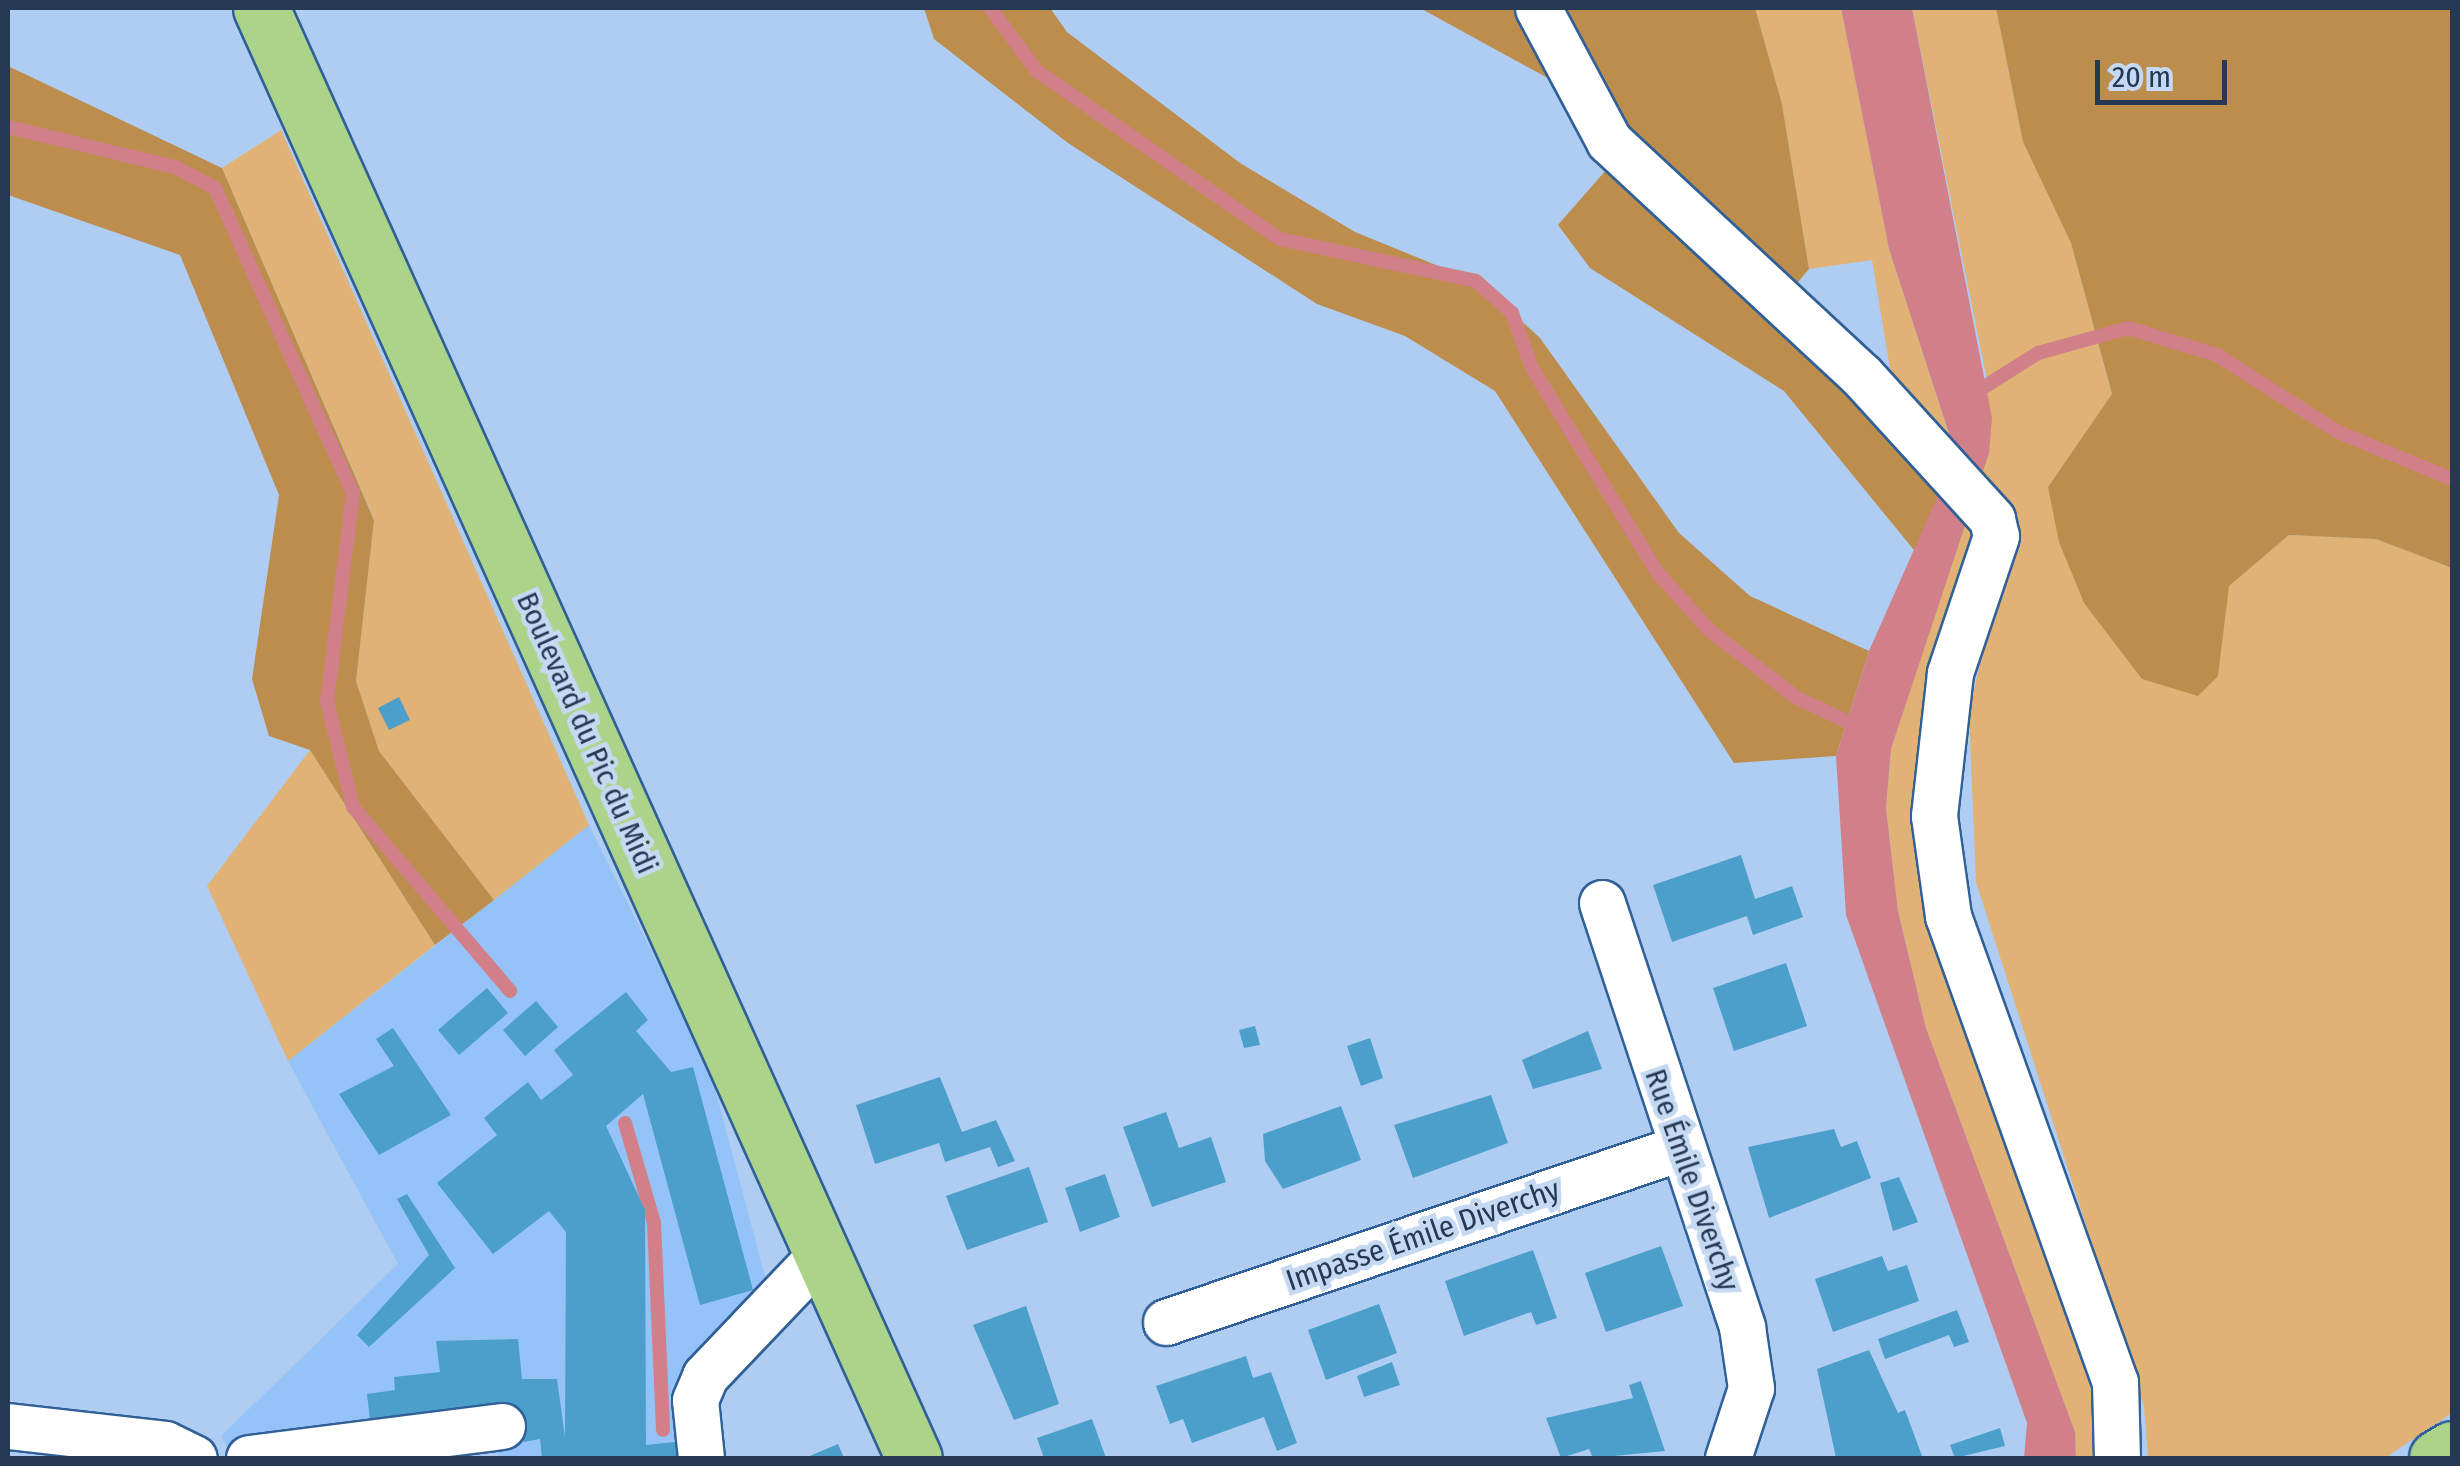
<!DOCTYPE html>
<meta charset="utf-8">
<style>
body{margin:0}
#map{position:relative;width:2460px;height:1466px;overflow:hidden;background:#afcdf2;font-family:"Fira Sans Condensed",sans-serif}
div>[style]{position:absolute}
.built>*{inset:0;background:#95c2f7}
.green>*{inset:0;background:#e1b275}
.forest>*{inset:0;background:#bd8d4d}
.water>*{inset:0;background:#d18089}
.stream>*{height:14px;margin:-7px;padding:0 7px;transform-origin:7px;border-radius:7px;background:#d18089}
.building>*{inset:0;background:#4b9fca}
.roads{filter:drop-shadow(2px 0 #306097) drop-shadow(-2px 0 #306097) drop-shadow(0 2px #306097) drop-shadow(0 -2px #306097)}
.minor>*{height:45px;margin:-22.5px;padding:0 22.5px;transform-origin:22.5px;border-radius:22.5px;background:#fff}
.major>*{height:55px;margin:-27.5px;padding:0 27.5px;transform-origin:27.5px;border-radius:27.5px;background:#acd38a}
span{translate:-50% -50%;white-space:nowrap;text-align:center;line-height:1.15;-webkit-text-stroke:9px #c5d9f2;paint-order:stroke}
.street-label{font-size:30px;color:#253a52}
.frame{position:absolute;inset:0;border:10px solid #253a52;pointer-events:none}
.scale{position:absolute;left:2095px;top:60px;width:132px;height:45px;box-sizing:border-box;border:5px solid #253a52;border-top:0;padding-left:12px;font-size:30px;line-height:35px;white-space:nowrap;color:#253a52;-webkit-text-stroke:8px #c5d9f2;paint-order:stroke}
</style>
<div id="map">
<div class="built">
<div style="clip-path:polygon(589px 825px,710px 1070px,767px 1284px,690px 1458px,499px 1458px,497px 1442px,234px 1458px,221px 1436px,398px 1264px,288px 1061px)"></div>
</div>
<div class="green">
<div style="clip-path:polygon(1755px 8px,1841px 8px,1889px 249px,1956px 455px,1891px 375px,1872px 260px,1809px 269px,1782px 104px)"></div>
<div style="clip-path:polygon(1912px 8px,1996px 8px,2023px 142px,2071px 243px,2112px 395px,2048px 487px,2084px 603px,2218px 676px,2228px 586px,2289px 535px,2376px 539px,2452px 568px,2452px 1413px,2385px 1458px,2148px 1458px,2144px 1406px,1976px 882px,1969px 713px,2007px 541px,1978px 482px,1988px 385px)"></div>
<div style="clip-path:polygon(281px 130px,589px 825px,494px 900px,379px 751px,356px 681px,374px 519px,222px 168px)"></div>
<div style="clip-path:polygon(1967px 512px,1972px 544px,1931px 925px,2089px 1365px,2096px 1458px,2076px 1458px,2075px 1432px,1926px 1028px,1898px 911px,1886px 808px,1891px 749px)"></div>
<div style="clip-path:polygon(310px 750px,435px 945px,288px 1061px,207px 886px)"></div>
</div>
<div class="forest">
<div style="clip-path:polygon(924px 8px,1050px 8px,1067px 32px,1240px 163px,1355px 232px,1480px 283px,1540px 338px,1679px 533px,1750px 596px,1869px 651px,1836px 756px,1734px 763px,1495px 391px,1405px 336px,1317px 304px,1068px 143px,934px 39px)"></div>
<div style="clip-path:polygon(1420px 8px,1755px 8px,1782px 104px,1809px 269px,1766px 320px,1947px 484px,1918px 555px,1784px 391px,1590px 268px,1558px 225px,1627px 146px,1575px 93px)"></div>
<div style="clip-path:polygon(1996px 8px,2452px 8px,2452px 568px,2376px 539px,2289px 535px,2229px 586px,2218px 676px,2198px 696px,2142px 679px,2084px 603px,2059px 542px,2048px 487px,2112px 394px,2071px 243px,2023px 142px)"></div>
<div style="clip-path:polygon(8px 66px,222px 168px,374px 520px,356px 681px,379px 751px,494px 900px,435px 945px,310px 750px,269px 736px,252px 679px,279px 495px,180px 255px,8px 195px)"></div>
</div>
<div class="water">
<div style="clip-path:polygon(1841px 8px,1912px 8px,1992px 418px,1989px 453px,1891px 749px,1886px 808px,1898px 911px,1926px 1028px,2075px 1432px,2076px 1458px,2024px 1458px,2027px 1423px,1846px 915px,1836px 756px,1869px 651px,1956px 455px,1889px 249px)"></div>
</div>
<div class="stream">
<div style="left:990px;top:8px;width:79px;rotate:53.3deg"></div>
<div style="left:1037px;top:71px;width:295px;rotate:34.7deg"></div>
<div style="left:1280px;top:239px;width:200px;rotate:12.1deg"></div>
<div style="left:1476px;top:281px;width:48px;rotate:41.6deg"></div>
<div style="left:1512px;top:313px;width:59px;rotate:70deg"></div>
<div style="left:1532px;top:368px;width:239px;rotate:58.5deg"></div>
<div style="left:1657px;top:572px;width:78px;rotate:48.1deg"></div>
<div style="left:1709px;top:630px;width:111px;rotate:37.7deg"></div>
<div style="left:1797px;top:698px;width:73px;rotate:25.2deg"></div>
<div style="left:8px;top:127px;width:172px;rotate:13.5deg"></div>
<div style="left:175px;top:167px;width:45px;rotate:27.7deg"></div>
<div style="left:215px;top:188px;width:335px;rotate:65.7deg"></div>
<div style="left:353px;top:493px;width:210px;rotate:97.1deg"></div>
<div style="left:327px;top:701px;width:109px;rotate:76.2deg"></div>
<div style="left:353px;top:807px;width:242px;rotate:49.5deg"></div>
<div style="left:1973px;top:394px;width:77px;rotate:-32.2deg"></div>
<div style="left:2038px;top:353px;width:93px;rotate:-15.5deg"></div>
<div style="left:2128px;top:328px;width:93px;rotate:16.9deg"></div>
<div style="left:2217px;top:355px;width:143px;rotate:32.5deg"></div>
<div style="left:2338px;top:432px;width:123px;rotate:22.4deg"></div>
<div style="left:625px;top:1123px;width:104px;rotate:73.8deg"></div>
<div style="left:654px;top:1223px;width:207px;rotate:87.5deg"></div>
</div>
<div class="building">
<div style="clip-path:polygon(399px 697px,410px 720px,389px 730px,378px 708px)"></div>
<div style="clip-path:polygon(1741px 855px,1755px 899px,1792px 886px,1803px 917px,1753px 935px,1747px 916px,1672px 942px,1653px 885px)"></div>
<div style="clip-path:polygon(1786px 963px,1807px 1026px,1734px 1051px,1713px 988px)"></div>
<div style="clip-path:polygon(487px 988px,508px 1013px,459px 1055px,438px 1030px)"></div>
<div style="clip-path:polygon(626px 992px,648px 1020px,636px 1031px,671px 1072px,693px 1067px,753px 1290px,700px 1305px,643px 1094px,606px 1126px,645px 1210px,646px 1445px,685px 1441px,687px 1458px,542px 1458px,540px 1439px,524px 1442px,516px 1412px,371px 1428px,367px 1394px,395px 1390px,394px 1377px,440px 1372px,436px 1341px,518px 1339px,522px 1379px,557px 1379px,565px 1437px,566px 1232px,549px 1211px,493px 1254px,437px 1183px,497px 1135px,484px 1118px,528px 1082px,541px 1100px,573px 1075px,554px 1050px)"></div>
<div style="clip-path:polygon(536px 1001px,558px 1027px,525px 1056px,503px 1030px)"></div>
<div style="clip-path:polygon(1255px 1026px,1260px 1045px,1244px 1048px,1239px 1030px)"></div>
<div style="clip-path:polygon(393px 1028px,451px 1115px,379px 1155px,339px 1094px,394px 1066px,376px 1039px)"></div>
<div style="clip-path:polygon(1588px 1031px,1602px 1069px,1533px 1089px,1522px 1060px)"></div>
<div style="clip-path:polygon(1370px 1038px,1383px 1078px,1361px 1086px,1347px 1046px)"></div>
<div style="clip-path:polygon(940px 1077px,962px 1132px,996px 1120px,1015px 1161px,998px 1167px,990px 1147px,945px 1162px,939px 1143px,875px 1164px,856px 1105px)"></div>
<div style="clip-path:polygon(1491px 1095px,1508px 1143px,1413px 1178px,1394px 1125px)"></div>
<div style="clip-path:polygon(1341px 1106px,1361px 1160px,1283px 1189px,1265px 1161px,1263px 1134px)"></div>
<div style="clip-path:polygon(1166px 1112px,1179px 1148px,1211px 1137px,1226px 1182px,1152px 1207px,1123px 1127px)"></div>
<div style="clip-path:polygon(1834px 1129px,1841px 1147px,1857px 1141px,1871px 1178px,1769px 1218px,1748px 1147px)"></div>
<div style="clip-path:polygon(1029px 1167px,1048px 1222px,967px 1250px,946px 1196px)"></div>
<div style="clip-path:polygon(1105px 1174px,1120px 1217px,1080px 1232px,1065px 1188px)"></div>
<div style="clip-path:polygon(1899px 1177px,1918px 1222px,1893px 1231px,1880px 1183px)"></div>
<div style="clip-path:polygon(407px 1194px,455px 1268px,369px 1347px,357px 1335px,429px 1255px,397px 1199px)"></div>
<div style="clip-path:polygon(1661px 1246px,1683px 1306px,1606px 1332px,1585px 1273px)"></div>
<div style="clip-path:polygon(1533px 1250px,1557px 1318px,1536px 1325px,1531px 1312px,1464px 1336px,1445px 1281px)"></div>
<div style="clip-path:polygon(1882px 1256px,1888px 1271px,1907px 1265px,1919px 1301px,1833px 1332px,1815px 1279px)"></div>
<div style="clip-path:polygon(1379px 1304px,1397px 1353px,1326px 1380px,1308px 1330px)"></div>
<div style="clip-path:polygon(1026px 1306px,1059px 1404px,1014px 1420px,973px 1325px)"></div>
<div style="clip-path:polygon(1957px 1310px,1969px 1342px,1954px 1347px,1949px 1335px,1885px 1359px,1878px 1339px)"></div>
<div style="clip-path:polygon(1869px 1350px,1898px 1413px,1905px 1410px,1922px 1456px,1836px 1458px,1817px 1369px)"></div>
<div style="clip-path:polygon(1246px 1356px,1253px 1378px,1271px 1372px,1297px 1443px,1277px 1451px,1264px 1417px,1192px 1443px,1183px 1419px,1170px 1424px,1156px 1386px)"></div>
<div style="clip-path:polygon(1392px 1362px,1400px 1385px,1364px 1397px,1357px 1376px)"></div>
<div style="clip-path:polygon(1641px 1381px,1665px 1451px,1593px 1458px,1589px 1449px,1561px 1458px,1546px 1418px,1633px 1398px,1629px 1385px)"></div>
<div style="clip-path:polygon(1092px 1419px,1106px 1458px,1044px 1458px,1037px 1438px)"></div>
<div style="clip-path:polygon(2000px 1428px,2005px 1446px,1955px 1458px,1950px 1445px)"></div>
<div style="clip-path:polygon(838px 1444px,844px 1458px,805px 1458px)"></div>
</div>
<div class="roads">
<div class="minor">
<div style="left:1538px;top:8px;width:151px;rotate:61.9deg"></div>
<div style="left:1609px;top:141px;width:344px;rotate:42.9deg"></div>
<div style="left:1861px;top:375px;width:195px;rotate:47.7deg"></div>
<div style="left:1992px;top:519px;width:17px;rotate:77deg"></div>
<div style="left:1996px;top:536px;width:145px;rotate:108.6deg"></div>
<div style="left:1950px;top:673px;width:144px;rotate:96.4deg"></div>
<div style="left:1934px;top:816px;width:101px;rotate:82deg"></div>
<div style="left:1948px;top:916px;width:495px;rotate:70.3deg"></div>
<div style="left:2115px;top:1382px;width:76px;rotate:88.5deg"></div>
<div style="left:1602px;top:903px;width:447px;rotate:71.7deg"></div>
<div style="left:1742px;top:1327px;width:62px;rotate:81.6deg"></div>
<div style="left:1751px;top:1388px;width:74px;rotate:108.2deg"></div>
<div style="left:1166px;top:1322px;width:543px;rotate:-18.7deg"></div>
<div style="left:8px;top:1426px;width:158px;rotate:6.5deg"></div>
<div style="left:165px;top:1444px;width:32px;rotate:26deg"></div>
<div style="left:249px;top:1458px;width:255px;rotate:-7.2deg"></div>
<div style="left:701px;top:1458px;width:58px;rotate:-95.9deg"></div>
<div style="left:695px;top:1400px;width:26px;rotate:-67deg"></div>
<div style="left:705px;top:1376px;width:170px;rotate:-46.4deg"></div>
</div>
<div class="major">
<div style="left:261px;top:8px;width:1590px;rotate:65.76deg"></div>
<div style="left:2437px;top:1458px;width:17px;rotate:-31deg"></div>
</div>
</div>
<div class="street-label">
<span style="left:587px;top:733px;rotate:66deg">Boulevard du Pic du Midi</span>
<span style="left:1692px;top:1180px;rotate:71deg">Rue Émile Diverchy</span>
<span style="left:1423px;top:1235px;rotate:-19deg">Impasse Émile Diverchy</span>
</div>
<div class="frame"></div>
<div class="scale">20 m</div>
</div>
